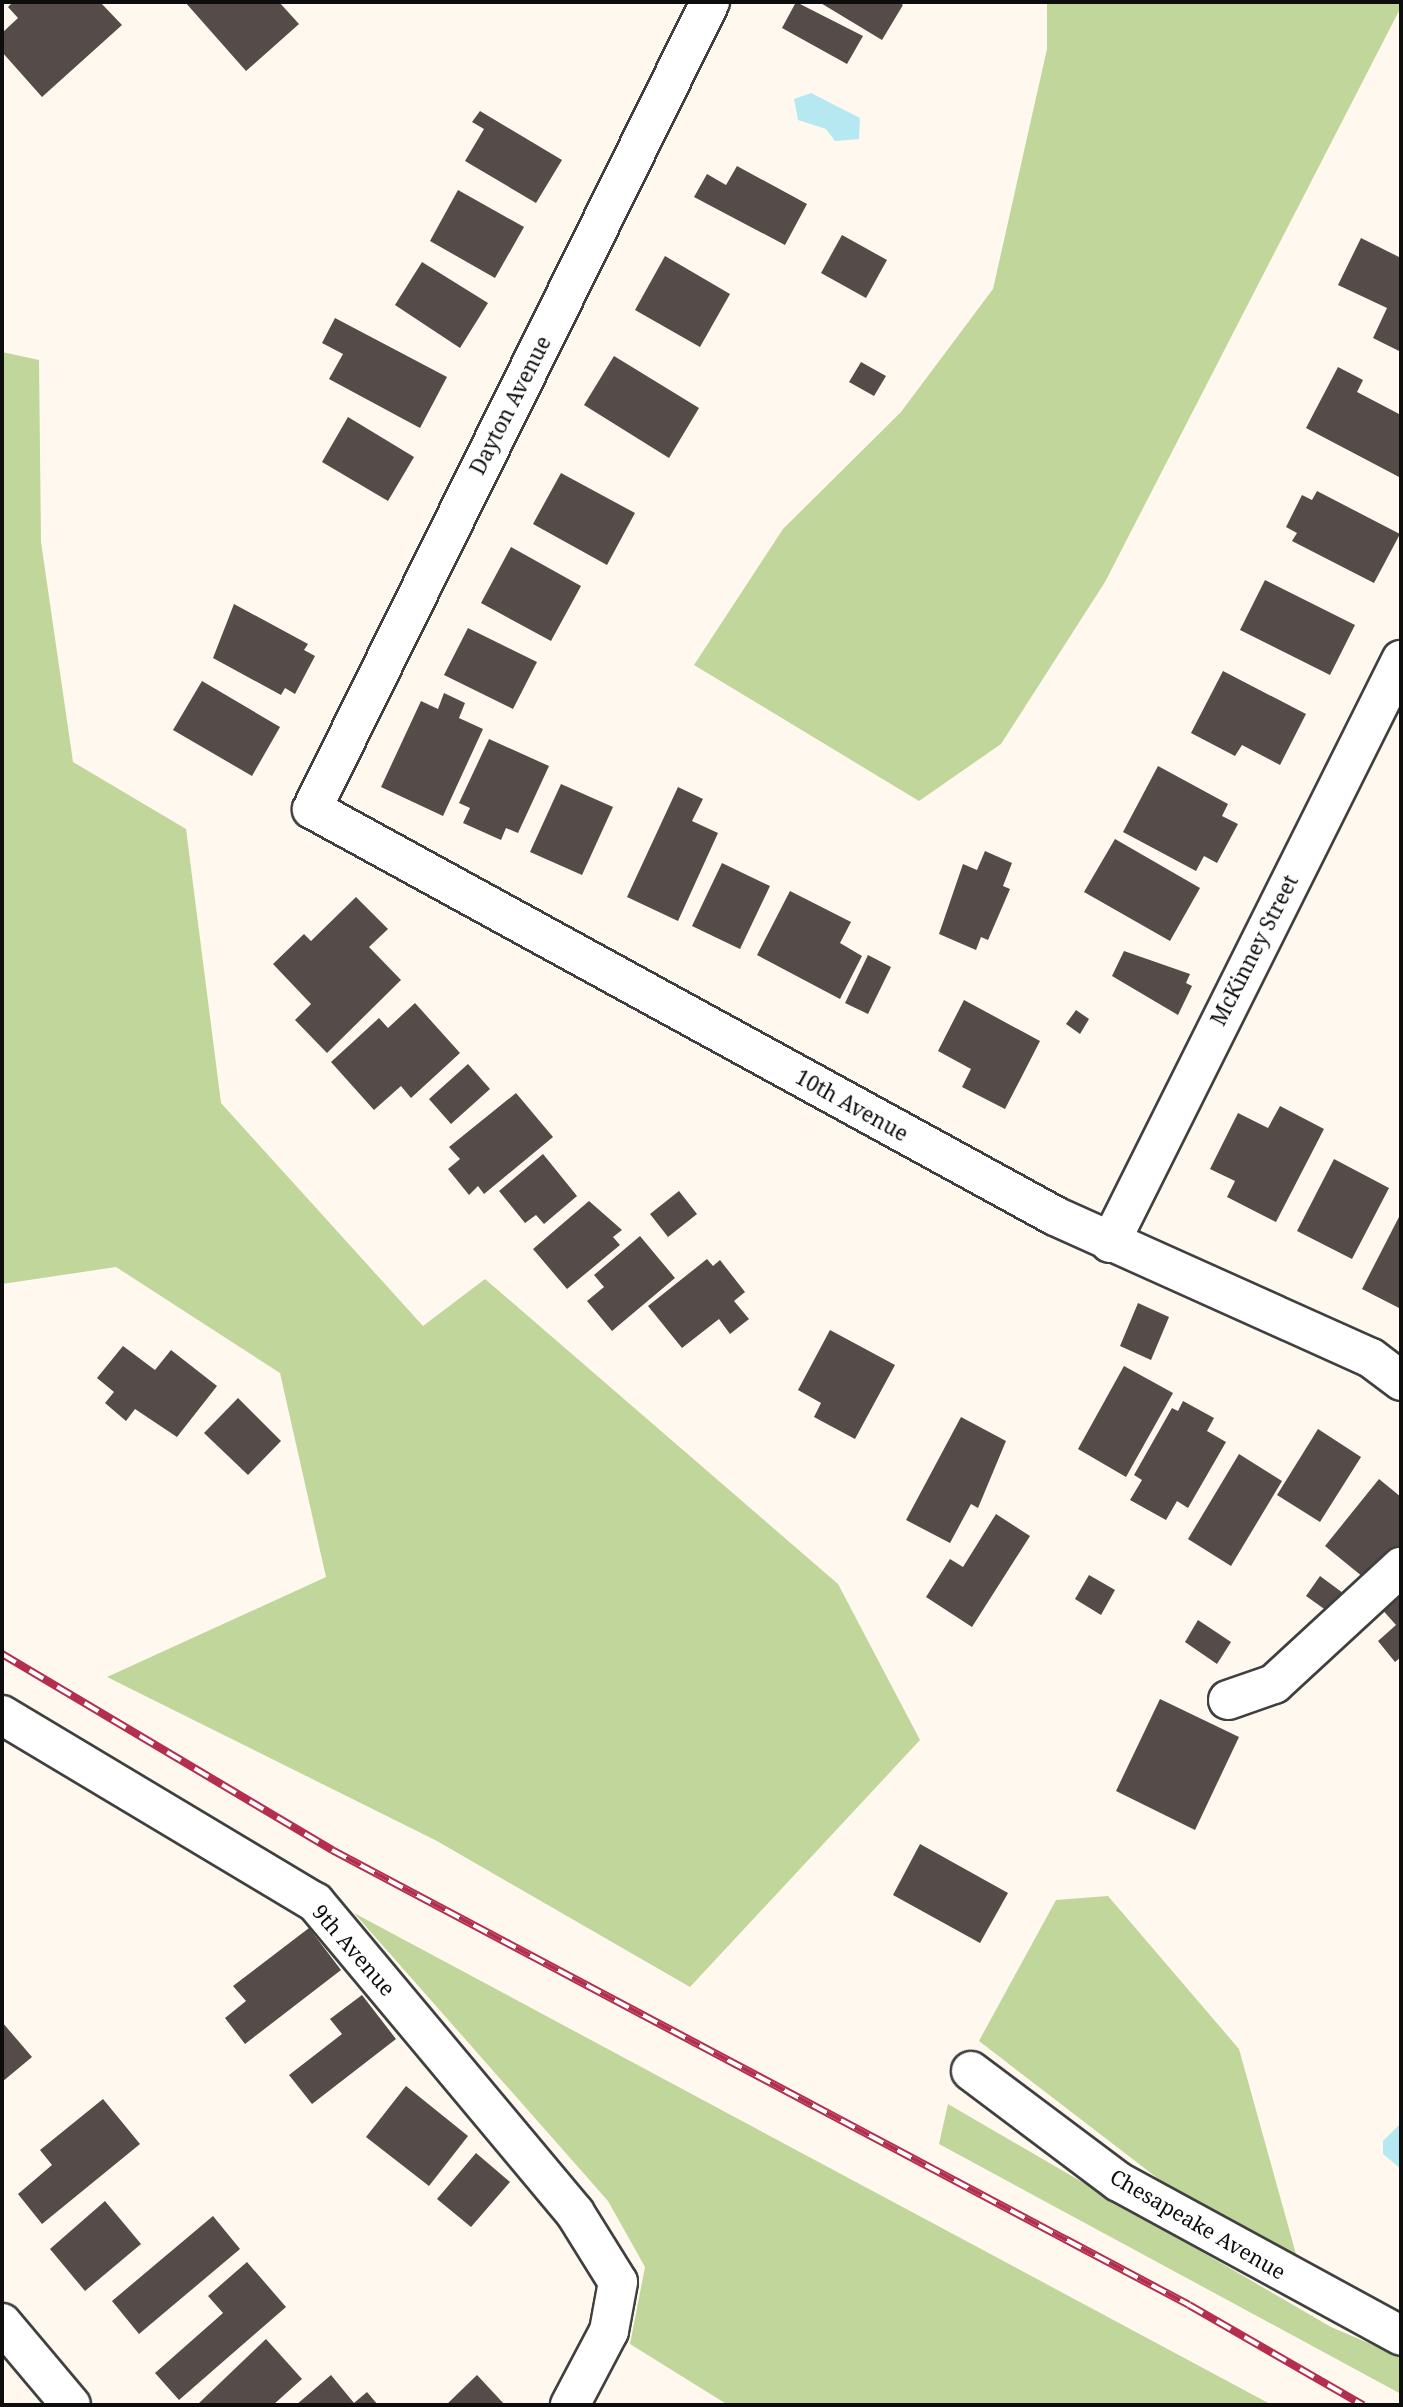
<!DOCTYPE html>
<style>
body{margin:0}
#map{position:relative;width:1403px;height:2407px;overflow:hidden;background:#fef8ee;font-family:"Noto Serif",serif}
div>[style]{position:absolute}
.forest>*{inset:0;background:#c1d69a}
.water>*{inset:0;background:#b6e8f2}
.building>*{inset:0;background:#554c4a}
.roads{filter:drop-shadow(2px 0 #404040) drop-shadow(-2px 0 #404040) drop-shadow(0 2px #404040) drop-shadow(0 -2px #404040)}
.minor>*{height:38px;margin:-19px;padding:0 19px;transform-origin:19px;border-radius:19px;background:#fff}
.rail>*{height:8px;margin-top:-4px;transform-origin:0;background:repeating-linear-gradient(90deg,#fff 0 16px,#b42e50 0 32px);box-sizing:border-box;border-block:2px solid #b42e50}
span{translate:-50% -50%;white-space:nowrap;text-align:center;line-height:1.15;-webkit-text-stroke:7px #fff;paint-order:stroke}
.street-label{font-size:21px;color:#0d0d0d}
.frame{position:absolute;inset:0;border:4px solid #0d0d0d;pointer-events:none}
</style>
<div id="map">
<div class="forest">
<div style="clip-path:polygon(1047px 2px,1401px 2px,1401px 7px,1105px 582px,1001px 744px,919px 801px,694px 665px,783px 529px,901px 412px,993px 289px,1047px 49px)"></div>
<div style="clip-path:polygon(2px 352px,39px 360px,41px 542px,73px 762px,186px 829px,221px 1103px,423px 1326px,485px 1279px,838px 1584px,920px 1740px,690px 1987px,437px 1841px,107px 1677px,326px 1577px,280px 1373px,116px 1267px,2px 1284px)"></div>
<div style="clip-path:polygon(1108px 1896px,1239px 2049px,1299px 2265px,1182px 2197px,979px 2041px,1056px 1900px)"></div>
<div style="clip-path:polygon(354px 1913px,1272px 2405px,728px 2405px,630px 2344px,645px 2267px,608px 2201px)"></div>
<div style="clip-path:polygon(948px 2104px,1331px 2327px,1401px 2357px,1401px 2394px,939px 2144px)"></div>
</div>
<div class="water">
<div style="clip-path:polygon(811px 93px,860px 118px,859px 139px,835px 141px,826px 129px,798px 120px,794px 99px)"></div>
<div style="clip-path:polygon(1401px 2123px,1401px 2169px,1383px 2154px,1383px 2141px)"></div>
</div>
<div class="building">
<div style="clip-path:polygon(13px 2px,100px 2px,122px 25px,42px 97px,2px 52px,2px 33px,18px 18px,8px 7px)"></div>
<div style="clip-path:polygon(185px 2px,279px 2px,299px 24px,246px 71px)"></div>
<div style="clip-path:polygon(796px 2px,863px 36px,847px 64px,782px 28px)"></div>
<div style="clip-path:polygon(819px 2px,899px 2px,903px 5px,882px 40px)"></div>
<div style="clip-path:polygon(480px 111px,562px 160px,536px 203px,465px 161px,484px 129px,472px 122px)"></div>
<div style="clip-path:polygon(737px 166px,807px 204px,785px 245px,694px 197px,707px 174px,726px 185px)"></div>
<div style="clip-path:polygon(458px 190px,524px 227px,495px 278px,430px 241px)"></div>
<div style="clip-path:polygon(842px 235px,887px 260px,866px 298px,821px 273px)"></div>
<div style="clip-path:polygon(1361px 238px,1401px 258px,1401px 352px,1373px 338px,1387px 308px,1338px 285px)"></div>
<div style="clip-path:polygon(665px 256px,730px 294px,700px 347px,635px 310px)"></div>
<div style="clip-path:polygon(422px 262px,488px 303px,460px 348px,395px 305px)"></div>
<div style="clip-path:polygon(335px 318px,447px 377px,420px 428px,329px 379px,343px 354px,322px 343px)"></div>
<div style="clip-path:polygon(614px 356px,699px 408px,669px 458px,584px 405px)"></div>
<div style="clip-path:polygon(861px 362px,886px 376px,874px 396px,849px 382px)"></div>
<div style="clip-path:polygon(1338px 367px,1363px 380px,1357px 392px,1401px 415px,1401px 478px,1306px 428px)"></div>
<div style="clip-path:polygon(348px 417px,414px 457px,388px 501px,322px 462px)"></div>
<div style="clip-path:polygon(561px 473px,635px 513px,607px 565px,533px 524px)"></div>
<div style="clip-path:polygon(1317px 491px,1400px 534px,1374px 583px,1292px 541px,1297px 533px,1286px 527px,1302px 495px,1312px 500px)"></div>
<div style="clip-path:polygon(511px 547px,581px 586px,551px 641px,481px 603px)"></div>
<div style="clip-path:polygon(1265px 580px,1355px 625px,1330px 675px,1240px 630px)"></div>
<div style="clip-path:polygon(234px 604px,308px 644px,304px 650px,315px 656px,295px 694px,285px 688px,281px 695px,213px 658px)"></div>
<div style="clip-path:polygon(468px 628px,537px 662px,513px 709px,444px 675px)"></div>
<div style="clip-path:polygon(1223px 671px,1306px 714px,1280px 765px,1242px 745px,1235px 756px,1191px 733px)"></div>
<div style="clip-path:polygon(202px 681px,280px 727px,252px 776px,173px 730px)"></div>
<div style="clip-path:polygon(444px 693px,465px 703px,459px 718px,483px 729px,443px 816px,381px 787px,421px 701px,438px 709px)"></div>
<div style="clip-path:polygon(489px 739px,549px 766px,518px 833px,506px 828px,501px 840px,463px 823px,470px 808px,459px 803px)"></div>
<div style="clip-path:polygon(1158px 766px,1228px 804px,1222px 816px,1238px 824px,1217px 863px,1204px 856px,1196px 871px,1123px 832px)"></div>
<div style="clip-path:polygon(561px 784px,613px 807px,582px 875px,530px 852px)"></div>
<div style="clip-path:polygon(678px 787px,703px 799px,692px 821px,718px 833px,678px 921px,627px 897px)"></div>
<div style="clip-path:polygon(1115px 839px,1200px 888px,1170px 941px,1084px 892px)"></div>
<div style="clip-path:polygon(985px 851px,1012px 863px,1003px 886px,1010px 889px,988px 940px,981px 937px,976px 950px,939px 934px,963px 864px,977px 870px)"></div>
<div style="clip-path:polygon(722px 863px,770px 886px,740px 949px,692px 926px)"></div>
<div style="clip-path:polygon(790px 891px,851px 922px,840px 943px,862px 956px,840px 999px,757px 955px)"></div>
<div style="clip-path:polygon(356px 897px,388px 929px,369px 947px,401px 980px,327px 1053px,295px 1020px,311px 1004px,273px 964px,304px 934px,311px 941px)"></div>
<div style="clip-path:polygon(1124px 951px,1190px 974px,1186px 983px,1192px 986px,1178px 1015px,1112px 976px)"></div>
<div style="clip-path:polygon(868px 955px,891px 967px,868px 1014px,845px 1003px)"></div>
<div style="clip-path:polygon(964px 1000px,1040px 1041px,1005px 1109px,962px 1087px,971px 1069px,938px 1051px)"></div>
<div style="clip-path:polygon(415px 1003px,460px 1053px,411px 1098px,401px 1086px,374px 1110px,331px 1062px,379px 1018px,388px 1028px)"></div>
<div style="clip-path:polygon(1076px 1010px,1089px 1019px,1080px 1034px,1066px 1024px)"></div>
<div style="clip-path:polygon(468px 1064px,490px 1089px,451px 1124px,429px 1099px)"></div>
<div style="clip-path:polygon(516px 1093px,553px 1137px,484px 1194px,478px 1186px,469px 1195px,448px 1169px,460px 1159px,449px 1147px)"></div>
<div style="clip-path:polygon(1280px 1106px,1324px 1129px,1276px 1222px,1227px 1197px,1235px 1181px,1210px 1169px,1238px 1113px,1268px 1128px)"></div>
<div style="clip-path:polygon(543px 1154px,577px 1196px,544px 1224px,536px 1215px,525px 1223px,499px 1191px)"></div>
<div style="clip-path:polygon(1334px 1159px,1389px 1188px,1352px 1259px,1297px 1231px)"></div>
<div style="clip-path:polygon(679px 1191px,697px 1214px,668px 1237px,650px 1214px)"></div>
<div style="clip-path:polygon(589px 1201px,622px 1230px,613px 1237px,620px 1245px,567px 1289px,533px 1249px)"></div>
<div style="clip-path:polygon(1401px 1213px,1401px 1309px,1362px 1289px)"></div>
<div style="clip-path:polygon(640px 1236px,675px 1278px,612px 1331px,587px 1301px,604px 1287px,594px 1275px)"></div>
<div style="clip-path:polygon(707px 1259px,713px 1266px,720px 1260px,745px 1292px,734px 1301px,749px 1319px,730px 1334px,719px 1319px,682px 1348px,648px 1306px)"></div>
<div style="clip-path:polygon(1138px 1303px,1169px 1317px,1151px 1360px,1120px 1346px)"></div>
<div style="clip-path:polygon(830px 1330px,895px 1365px,855px 1439px,814px 1417px,821px 1403px,798px 1390px)"></div>
<div style="clip-path:polygon(123px 1346px,155px 1370px,171px 1350px,217px 1386px,177px 1437px,135px 1409px,126px 1421px,105px 1403px,114px 1392px,97px 1378px)"></div>
<div style="clip-path:polygon(1124px 1366px,1173px 1393px,1126px 1477px,1078px 1449px)"></div>
<div style="clip-path:polygon(238px 1398px,281px 1441px,248px 1475px,204px 1433px)"></div>
<div style="clip-path:polygon(1183px 1401px,1214px 1418px,1207px 1431px,1226px 1442px,1188px 1508px,1177px 1501px,1166px 1520px,1130px 1500px,1142px 1480px,1134px 1475px,1172px 1408px,1178px 1411px)"></div>
<div style="clip-path:polygon(961px 1417px,1006px 1441px,978px 1508px,971px 1504px,950px 1543px,906px 1520px)"></div>
<div style="clip-path:polygon(1318px 1429px,1361px 1457px,1320px 1522px,1277px 1495px)"></div>
<div style="clip-path:polygon(1239px 1454px,1282px 1481px,1231px 1566px,1188px 1539px)"></div>
<div style="clip-path:polygon(1379px 1479px,1401px 1497px,1401px 1552px,1374px 1586px,1325px 1546px)"></div>
<div style="clip-path:polygon(996px 1514px,1030px 1536px,972px 1627px,926px 1597px,950px 1559px,963px 1567px)"></div>
<div style="clip-path:polygon(1089px 1575px,1115px 1590px,1101px 1615px,1075px 1599px)"></div>
<div style="clip-path:polygon(1320px 1576px,1343px 1593px,1330px 1613px,1306px 1596px)"></div>
<div style="clip-path:polygon(1401px 1587px,1401px 1657px,1395px 1662px,1378px 1641px,1396px 1625px,1379px 1606px)"></div>
<div style="clip-path:polygon(1198px 1620px,1231px 1642px,1217px 1664px,1185px 1642px)"></div>
<div style="clip-path:polygon(1160px 1699px,1239px 1737px,1195px 1830px,1116px 1791px)"></div>
<div style="clip-path:polygon(920px 1844px,1008px 1893px,980px 1943px,893px 1895px)"></div>
<div style="clip-path:polygon(309px 1928px,341px 1970px,245px 2044px,225px 2018px,246px 2001px,233px 1986px)"></div>
<div style="clip-path:polygon(362px 1995px,396px 2039px,312px 2104px,289px 2075px,342px 2034px,330px 2019px)"></div>
<div style="clip-path:polygon(2px 2022px,32px 2057px,2px 2082px)"></div>
<div style="clip-path:polygon(406px 2086px,468px 2136px,429px 2186px,366px 2137px)"></div>
<div style="clip-path:polygon(103px 2099px,140px 2144px,42px 2224px,18px 2194px,52px 2165px,40px 2150px)"></div>
<div style="clip-path:polygon(476px 2153px,510px 2182px,471px 2227px,437px 2199px)"></div>
<div style="clip-path:polygon(105px 2201px,141px 2244px,85px 2291px,50px 2249px)"></div>
<div style="clip-path:polygon(213px 2216px,240px 2249px,139px 2334px,112px 2301px)"></div>
<div style="clip-path:polygon(247px 2262px,286px 2307px,179px 2400px,155px 2373px,223px 2313px,208px 2296px)"></div>
<div style="clip-path:polygon(266px 2339px,302px 2379px,273px 2405px,197px 2405px)"></div>
<div style="clip-path:polygon(331px 2375px,354px 2403px,367px 2392px,378px 2405px,296px 2405px)"></div>
<div style="clip-path:polygon(477px 2375px,505px 2405px,446px 2405px)"></div>
</div>
<div class="roads">
<div class="minor">
<div style="left:710px;top:2px;width:900px;rotate:116.25deg"></div>
<div style="left:312px;top:809px;width:847px;rotate:28.71deg"></div>
<div style="left:1055px;top:1216px;width:346px;rotate:24.2deg"></div>
<div style="left:1371px;top:1358px;width:38px;rotate:37deg"></div>
<div style="left:1110px;top:1243px;width:652px;rotate:-63.47deg"></div>
<div style="left:1228px;top:1700px;width:49px;rotate:-19.2deg"></div>
<div style="left:1274px;top:1684px;width:173px;rotate:-42.7deg"></div>
<div style="left:2px;top:1715px;width:365px;rotate:30.9deg"></div>
<div style="left:315px;top:1902px;width:405px;rotate:50.1deg"></div>
<div style="left:575px;top:2213px;width:81px;rotate:58.1deg"></div>
<div style="left:618px;top:2282px;width:50px;rotate:100.4deg"></div>
<div style="left:609px;top:2331px;width:84px;rotate:117.8deg"></div>
<div style="left:971px;top:2071px;width:185px;rotate:36.9deg"></div>
<div style="left:1119px;top:2182px;width:321px;rotate:28.6deg"></div>
<div style="left:2px;top:2323px;width:107px;rotate:49.9deg"></div>
</div>
</div>
<div class="rail">
<div style="left:2px;top:1654px;width:384px;rotate:30.7deg"></div>
<div style="left:332px;top:1850px;width:970px;rotate:27.96deg"></div>
<div style="left:1189px;top:2305px;width:201px;rotate:29.9deg"></div>
</div>
<div class="street-label">
<span style="left:510px;top:405px;rotate:-63deg">Dayton Avenue</span>
<span style="left:1254px;top:950px;rotate:-63deg">McKinney Street</span>
<span style="left:852px;top:1105px;rotate:29deg">10th Avenue</span>
<span style="left:354px;top:1950px;rotate:49deg">9th Avenue</span>
<span style="left:1198px;top:2224px;rotate:30deg">Chesapeake Avenue</span>
</div>
<div class="frame"></div>
</div>
